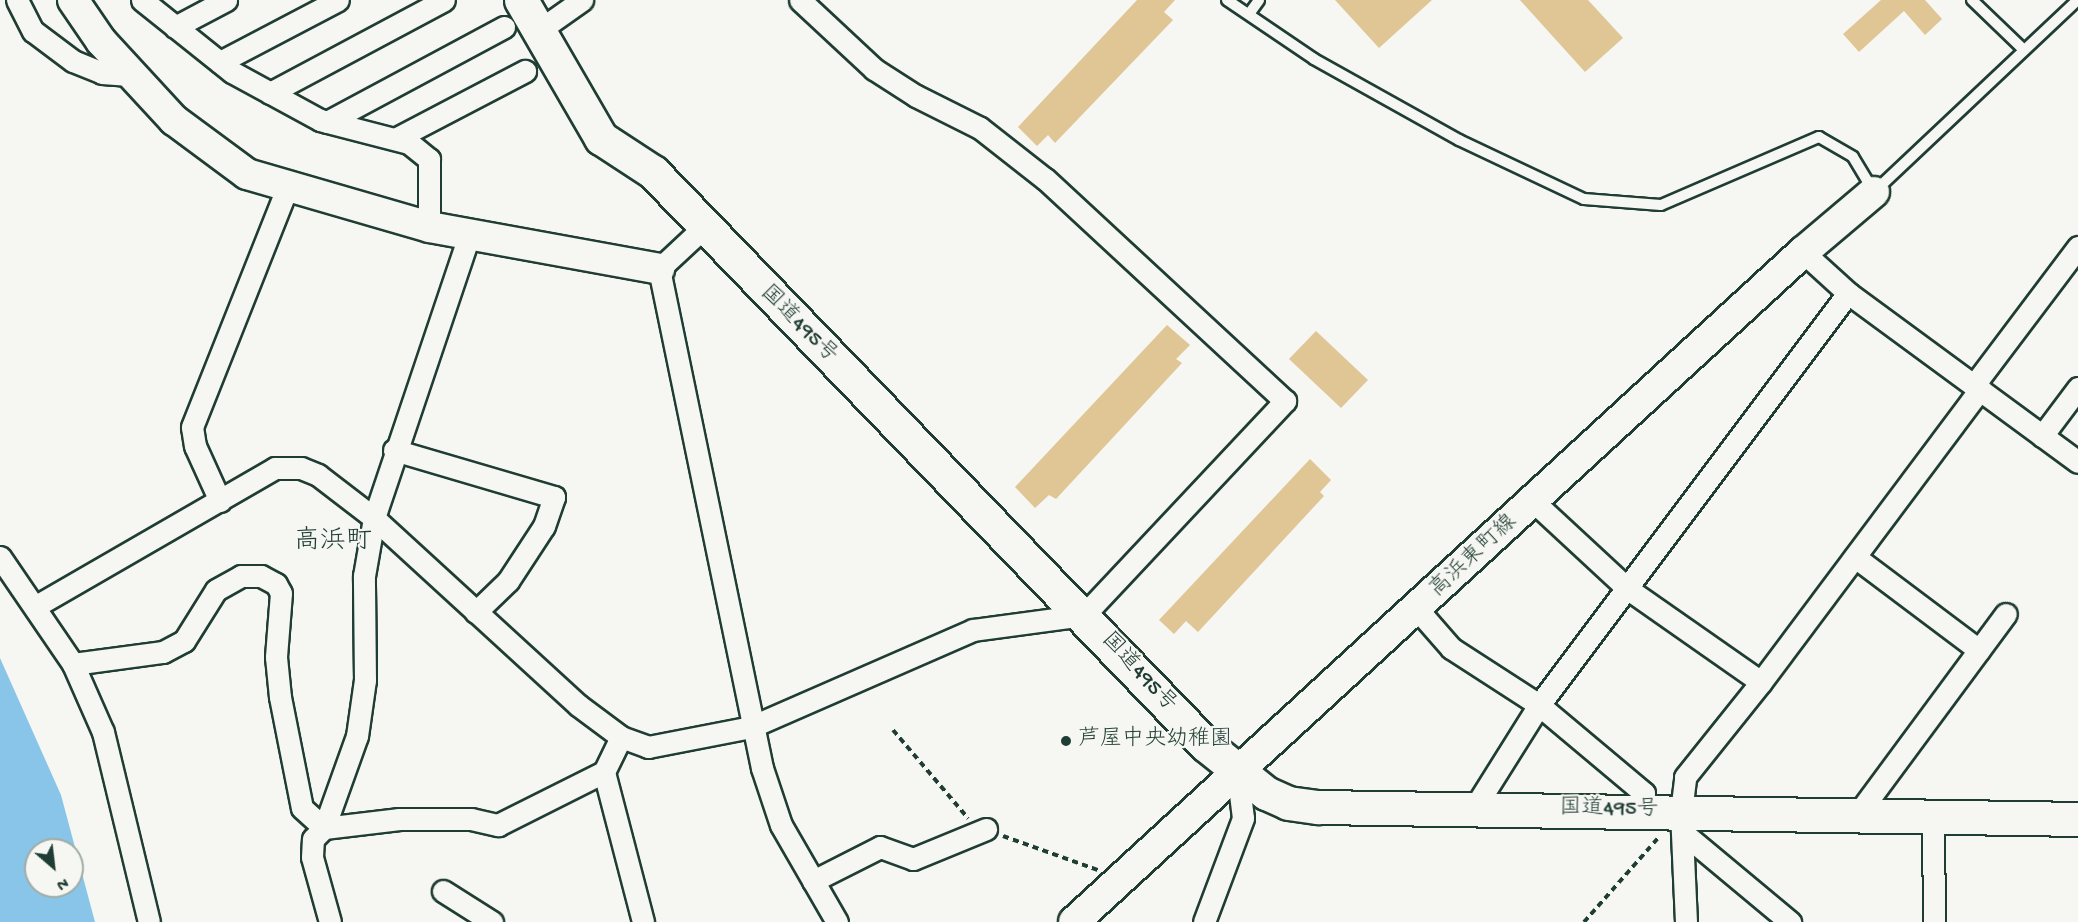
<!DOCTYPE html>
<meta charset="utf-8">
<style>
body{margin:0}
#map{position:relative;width:2078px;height:922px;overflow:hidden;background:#f6f6f2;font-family:"Gochi Hand","Klee One",sans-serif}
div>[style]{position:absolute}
.water>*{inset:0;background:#88c5e8}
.building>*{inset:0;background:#e0c595}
.path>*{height:4px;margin-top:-2px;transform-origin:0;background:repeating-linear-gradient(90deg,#1f3d34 0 6px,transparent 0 10.5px)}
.roads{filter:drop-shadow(2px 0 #1f3d34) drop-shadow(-2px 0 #1f3d34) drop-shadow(0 2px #1f3d34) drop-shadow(0 -2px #1f3d34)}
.lane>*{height:10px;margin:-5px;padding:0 5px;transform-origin:5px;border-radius:5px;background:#f6f6f2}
.street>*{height:21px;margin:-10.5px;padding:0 10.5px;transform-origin:10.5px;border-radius:10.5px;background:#f6f6f2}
.secondary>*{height:30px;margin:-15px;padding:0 15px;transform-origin:15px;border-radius:15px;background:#f6f6f2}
.highway>*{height:33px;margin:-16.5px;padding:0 16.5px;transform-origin:16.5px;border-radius:16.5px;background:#f6f6f2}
.dots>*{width:16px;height:16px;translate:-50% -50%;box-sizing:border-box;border:3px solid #f6f6f2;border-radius:50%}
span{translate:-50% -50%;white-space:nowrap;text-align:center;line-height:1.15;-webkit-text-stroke:4.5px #f6f6f2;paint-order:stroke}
.street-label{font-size:22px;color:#1f3d34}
.poi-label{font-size:22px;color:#1f3d34}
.left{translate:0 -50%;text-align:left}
.quarter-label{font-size:26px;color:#1f3d34}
.north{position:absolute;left:24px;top:838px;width:60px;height:60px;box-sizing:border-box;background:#f6f6f2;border:2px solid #a0aca6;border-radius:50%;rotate:152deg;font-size:16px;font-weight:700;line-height:24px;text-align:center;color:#1f3d34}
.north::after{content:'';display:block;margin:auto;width:21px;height:27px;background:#1f3d34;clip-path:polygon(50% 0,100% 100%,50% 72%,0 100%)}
</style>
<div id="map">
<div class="water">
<div style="clip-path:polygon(evenodd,0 658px,61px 795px,95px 922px,0 922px,0 658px,36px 850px,72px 850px,72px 886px,36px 886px,36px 850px)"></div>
</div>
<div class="building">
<div style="clip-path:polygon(1137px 0,1175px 0,1164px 12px,1173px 20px,1055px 143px,1048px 135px,1037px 146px,1018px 127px)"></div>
<div style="clip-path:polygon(1335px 0,1432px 0,1379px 48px)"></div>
<div style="clip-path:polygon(1520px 0,1588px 0,1623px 38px,1585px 72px)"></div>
<div style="clip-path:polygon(1881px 0,1925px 0,1942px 19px,1925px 35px,1904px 11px,1859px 52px,1843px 34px)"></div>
<div style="clip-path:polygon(1167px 325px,1190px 345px,1176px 359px,1182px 363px,1056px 499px,1049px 495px,1035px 508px,1015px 487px)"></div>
<div style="clip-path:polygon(1316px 331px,1368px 380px,1341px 408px,1289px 359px)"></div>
<div style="clip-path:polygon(1310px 459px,1331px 480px,1320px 492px,1324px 496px,1198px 632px,1186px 621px,1174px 634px,1159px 620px)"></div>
</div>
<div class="path">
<div style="left:893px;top:730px;width:116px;rotate:49.6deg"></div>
<div style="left:1003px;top:836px;width:101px;rotate:19.7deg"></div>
<div style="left:1584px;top:922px;width:113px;rotate:-48.6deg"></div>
</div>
<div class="roads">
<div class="lane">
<div style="left:1227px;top:0;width:105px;rotate:34.1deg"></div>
<div style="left:1314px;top:59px;width:166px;rotate:29.2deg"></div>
<div style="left:1459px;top:140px;width:138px;rotate:25.3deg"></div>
<div style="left:1584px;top:199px;width:77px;rotate:4.5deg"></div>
<div style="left:1661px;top:205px;width:172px;rotate:-23.3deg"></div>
<div style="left:1819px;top:137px;width:39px;rotate:30deg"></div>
<div style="left:1853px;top:157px;width:41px;rotate:59deg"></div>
<div style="left:1874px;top:192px;width:280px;rotate:-43.3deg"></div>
<div style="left:1972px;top:0;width:72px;rotate:43.9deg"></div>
<div style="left:1249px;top:14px;width:17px;rotate:-54deg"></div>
</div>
<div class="street">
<div style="left:17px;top:0;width:35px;rotate:63deg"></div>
<div style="left:33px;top:31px;width:50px;rotate:36.9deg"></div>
<div style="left:73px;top:61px;width:31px;rotate:22deg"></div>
<div style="left:102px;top:73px;width:31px;rotate:4deg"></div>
<div style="left:142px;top:0;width:115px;rotate:38.7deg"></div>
<div style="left:232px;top:72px;width:100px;rotate:28.6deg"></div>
<div style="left:320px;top:120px;width:92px;rotate:14.5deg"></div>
<div style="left:409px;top:143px;width:26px;rotate:39deg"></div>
<div style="left:429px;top:159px;width:68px;rotate:90deg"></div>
<div style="left:175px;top:27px;width:58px;rotate:-27.9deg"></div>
<div style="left:538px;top:31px;width:54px;rotate:-35.2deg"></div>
<div style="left:220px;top:62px;width:133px;rotate:-27.7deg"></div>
<div style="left:270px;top:93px;width:197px;rotate:-28.1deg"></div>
<div style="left:327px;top:122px;width:201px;rotate:-28.2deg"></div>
<div style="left:395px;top:139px;width:147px;rotate:-27.6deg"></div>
<div style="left:703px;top:228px;width:60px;rotate:137deg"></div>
<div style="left:659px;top:269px;width:510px;rotate:78.34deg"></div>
<div style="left:762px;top:768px;width:60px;rotate:71.6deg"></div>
<div style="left:781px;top:825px;width:112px;rotate:60deg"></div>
<div style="left:1803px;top:252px;width:61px;rotate:42.3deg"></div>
<div style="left:1848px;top:293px;width:285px;rotate:36.3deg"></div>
<div style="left:1974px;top:385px;width:173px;rotate:-53deg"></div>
<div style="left:2042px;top:436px;width:60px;rotate:-53.1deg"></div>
<div style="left:394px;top:450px;width:167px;rotate:16.4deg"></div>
<div style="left:554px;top:497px;width:31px;rotate:109deg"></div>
<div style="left:544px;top:526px;width:66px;rotate:123.2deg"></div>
<div style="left:508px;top:581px;width:45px;rotate:135.9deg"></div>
<div style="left:220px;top:501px;width:60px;rotate:-114.4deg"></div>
<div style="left:195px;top:446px;width:19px;rotate:-99deg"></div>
<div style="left:192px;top:427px;width:257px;rotate:-68.3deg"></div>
<div style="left:1534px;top:502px;width:128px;rotate:42.8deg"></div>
<div style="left:1628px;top:589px;width:162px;rotate:35deg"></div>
<div style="left:0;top:557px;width:130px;rotate:55.7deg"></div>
<div style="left:73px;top:664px;width:74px;rotate:66.2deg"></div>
<div style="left:103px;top:732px;width:195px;rotate:76.4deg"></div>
<div style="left:1855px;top:557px;width:155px;rotate:36.9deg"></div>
<div style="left:36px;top:606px;width:276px;rotate:-30deg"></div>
<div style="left:275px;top:468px;width:26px"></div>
<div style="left:301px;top:468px;width:18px;rotate:22deg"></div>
<div style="left:318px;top:475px;width:71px;rotate:37.5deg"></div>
<div style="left:374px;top:518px;width:277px;rotate:42.5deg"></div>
<div style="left:578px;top:705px;width:54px;rotate:36.7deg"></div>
<div style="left:621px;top:737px;width:29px;rotate:20deg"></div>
<div style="left:648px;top:747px;width:105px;rotate:-11deg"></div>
<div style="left:751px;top:727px;width:242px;rotate:-23.6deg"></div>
<div style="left:973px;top:630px;width:112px;rotate:-7.7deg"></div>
<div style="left:1084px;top:615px;width:294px;rotate:-46.8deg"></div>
<div style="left:1285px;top:401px;width:327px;rotate:-137.2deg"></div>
<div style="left:1045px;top:179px;width:83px;rotate:-141.9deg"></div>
<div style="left:980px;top:128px;width:72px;rotate:-153.4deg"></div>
<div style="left:916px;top:96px;width:50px;rotate:-147.3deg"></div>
<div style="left:874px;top:69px;width:101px;rotate:-137deg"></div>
<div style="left:1417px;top:609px;width:52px;rotate:48.9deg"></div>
<div style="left:1451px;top:648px;width:105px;rotate:32.9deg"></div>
<div style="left:1539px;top:705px;width:137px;rotate:40deg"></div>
<div style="left:1644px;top:793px;width:18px;rotate:93deg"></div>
<div style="left:73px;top:664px;width:91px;rotate:-7.6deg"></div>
<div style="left:163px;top:652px;width:24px;rotate:-28deg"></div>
<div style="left:184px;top:641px;width:60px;rotate:-57.9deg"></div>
<div style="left:216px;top:590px;width:29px;rotate:-29deg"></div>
<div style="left:241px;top:576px;width:20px"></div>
<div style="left:261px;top:576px;width:17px;rotate:28deg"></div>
<div style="left:276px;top:584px;width:10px;rotate:61deg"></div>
<div style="left:281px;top:593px;width:64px;rotate:94.5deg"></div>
<div style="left:276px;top:657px;width:40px;rotate:84.3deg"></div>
<div style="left:280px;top:697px;width:113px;rotate:78.8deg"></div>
<div style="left:302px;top:808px;width:30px;rotate:42deg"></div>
<div style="left:604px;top:772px;width:155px;rotate:75.4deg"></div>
<div style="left:1475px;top:807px;width:120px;rotate:-57.9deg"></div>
<div style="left:1539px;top:705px;width:515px;rotate:-53.13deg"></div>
<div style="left:1857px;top:815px;width:250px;rotate:-53.5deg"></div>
<div style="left:1933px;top:816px;width:106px;rotate:89.5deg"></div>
<div style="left:324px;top:828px;width:76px;rotate:-6.8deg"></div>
<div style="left:399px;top:819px;width:72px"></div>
<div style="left:471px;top:819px;width:28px;rotate:13deg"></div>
<div style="left:498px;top:825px;width:119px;rotate:-26.6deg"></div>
<div style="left:604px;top:772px;width:39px;rotate:-64deg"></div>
<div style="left:1682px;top:832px;width:141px;rotate:39.8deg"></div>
<div style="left:813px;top:881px;width:75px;rotate:-26.9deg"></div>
<div style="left:880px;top:847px;width:35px;rotate:20deg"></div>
<div style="left:913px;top:859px;width:79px;rotate:-22.3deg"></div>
<div style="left:443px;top:891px;width:58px;rotate:32.3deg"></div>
<div style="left:330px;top:922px;width:67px;rotate:-105.5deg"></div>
<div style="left:312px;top:857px;width:18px;rotate:-87deg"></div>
<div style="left:313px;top:839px;width:16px;rotate:-45deg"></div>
<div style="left:324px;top:828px;width:98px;rotate:-70.3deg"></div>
<div style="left:357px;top:736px;width:57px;rotate:-81.9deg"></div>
<div style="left:365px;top:680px;width:104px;rotate:-90.6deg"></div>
<div style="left:364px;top:576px;width:59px;rotate:-80.2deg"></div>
<div style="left:374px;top:518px;width:298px;rotate:-71.4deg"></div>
<div style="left:1204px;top:922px;width:111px;rotate:-69.4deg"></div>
<div style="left:1243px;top:818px;width:48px;rotate:-97.1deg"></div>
<div style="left:1686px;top:922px;width:110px;rotate:-92.6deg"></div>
<div style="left:1681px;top:812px;width:35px;rotate:-83deg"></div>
<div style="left:1685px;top:777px;width:122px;rotate:-51.3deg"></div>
<div style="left:1761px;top:682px;width:366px;rotate:-53.2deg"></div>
</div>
<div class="secondary">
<div style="left:73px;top:0;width:50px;rotate:55.7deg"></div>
<div style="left:101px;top:41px;width:108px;rotate:47.3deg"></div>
<div style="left:174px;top:120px;width:91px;rotate:36.5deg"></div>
<div style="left:247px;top:174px;width:190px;rotate:16.2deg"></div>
<div style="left:429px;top:227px;width:234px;rotate:10.3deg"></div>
<div style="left:1074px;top:922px;width:990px;rotate:-42.59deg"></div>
<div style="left:1803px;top:252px;width:93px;rotate:-40.2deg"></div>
</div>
<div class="highway">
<div style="left:521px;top:0;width:160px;rotate:59.9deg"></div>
<div style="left:601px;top:138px;width:62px;rotate:33.2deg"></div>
<div style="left:653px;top:172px;width:796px;rotate:46.02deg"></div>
<div style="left:1206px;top:745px;width:77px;rotate:38.7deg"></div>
<div style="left:1266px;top:793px;width:24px;rotate:24deg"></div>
<div style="left:1288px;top:803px;width:30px;rotate:8deg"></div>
<div style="left:1318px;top:807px;width:760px;rotate:0.9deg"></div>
</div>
</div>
<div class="dots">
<div style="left:1066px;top:741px;background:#1f3d34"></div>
</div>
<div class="street-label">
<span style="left:798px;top:325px;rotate:45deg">国道495号</span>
<span style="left:1474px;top:557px;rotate:-43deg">高浜東町線</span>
<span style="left:1138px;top:673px;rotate:47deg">国道495号</span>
<span style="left:1609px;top:810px;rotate:1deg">国道495号</span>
</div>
<div class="poi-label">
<span class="left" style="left:1078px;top:741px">芦屋中央幼稚園</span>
</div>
<div class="quarter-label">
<span style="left:333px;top:543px">高浜町</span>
</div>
<div class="north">N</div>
</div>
